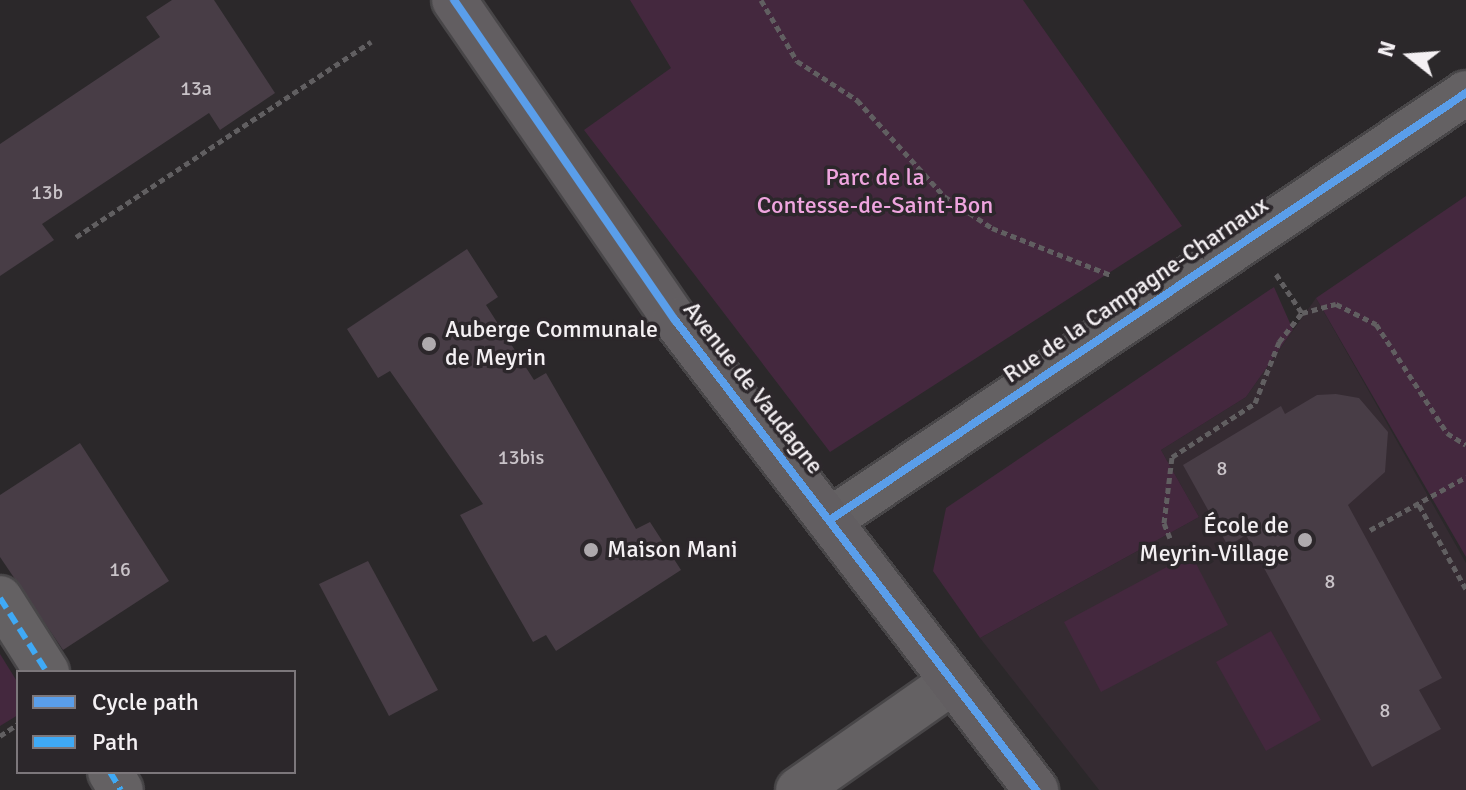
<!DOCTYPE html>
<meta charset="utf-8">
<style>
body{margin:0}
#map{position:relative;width:1466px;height:790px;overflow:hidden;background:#2b282a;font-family:Signika,sans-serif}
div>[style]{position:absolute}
.built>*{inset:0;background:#352b32}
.green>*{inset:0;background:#44283e}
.building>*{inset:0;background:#483d46}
.path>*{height:5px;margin-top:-2.5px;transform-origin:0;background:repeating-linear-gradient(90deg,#615f61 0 6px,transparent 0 10px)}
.roads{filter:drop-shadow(2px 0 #484648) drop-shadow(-2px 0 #484648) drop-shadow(0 2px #484648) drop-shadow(0 -2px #484648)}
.street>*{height:44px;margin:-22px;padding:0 22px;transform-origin:22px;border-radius:22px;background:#646163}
.secondary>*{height:44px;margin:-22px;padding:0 22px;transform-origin:22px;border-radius:22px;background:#625e61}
.quiet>*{height:6px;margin-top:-3px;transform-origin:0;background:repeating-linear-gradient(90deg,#3fa9f5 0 12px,transparent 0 18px)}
.cycleway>*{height:8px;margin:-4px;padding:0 4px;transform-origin:4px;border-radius:4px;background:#5a9eea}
.dots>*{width:22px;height:22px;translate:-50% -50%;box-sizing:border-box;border:4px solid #2c272b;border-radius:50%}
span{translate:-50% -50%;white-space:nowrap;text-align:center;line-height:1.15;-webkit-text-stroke:7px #2c272b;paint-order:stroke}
.number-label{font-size:20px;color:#c9c3c8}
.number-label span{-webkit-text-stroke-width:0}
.park-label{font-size:24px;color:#efa5df}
.street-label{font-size:24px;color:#f4f0f3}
.poi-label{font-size:24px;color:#f4f0f3}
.left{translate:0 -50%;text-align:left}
.right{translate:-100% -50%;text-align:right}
.legend{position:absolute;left:16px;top:670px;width:280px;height:104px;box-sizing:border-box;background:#2c272b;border:2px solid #7c777b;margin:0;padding:10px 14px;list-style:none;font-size:24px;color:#f4f0f3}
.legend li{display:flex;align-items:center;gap:16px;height:40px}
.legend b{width:40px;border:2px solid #7c777b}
.north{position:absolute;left:1370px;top:16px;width:80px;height:80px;-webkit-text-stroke:6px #2c272b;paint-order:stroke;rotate:287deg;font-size:22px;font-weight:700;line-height:32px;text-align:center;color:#f4f0f3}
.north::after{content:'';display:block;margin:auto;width:28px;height:36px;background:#f4f0f3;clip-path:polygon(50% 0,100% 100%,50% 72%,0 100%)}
</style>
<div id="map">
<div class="built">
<div style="clip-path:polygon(1316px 298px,1466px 563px,1466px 790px,1099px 790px,980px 638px,1199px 517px,1161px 450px,1246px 397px)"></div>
</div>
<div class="green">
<div style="clip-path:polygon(630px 0,1023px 0,1182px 226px,830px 452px,584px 130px,671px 68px)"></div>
<div style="clip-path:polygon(1466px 196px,1466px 557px,1316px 298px)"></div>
<div style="clip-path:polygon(1274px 287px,1293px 330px,1246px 397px,1161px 450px,1199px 517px,980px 638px,933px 571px,946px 508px)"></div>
<div style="clip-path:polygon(1191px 554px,1228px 625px,1101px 692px,1064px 622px)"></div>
<div style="clip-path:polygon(1271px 631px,1321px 720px,1266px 751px,1216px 662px)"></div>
<div style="clip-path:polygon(0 654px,18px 683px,18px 715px,0 726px)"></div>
</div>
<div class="building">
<div style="clip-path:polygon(172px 0,214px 0,275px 93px,220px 130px,209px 113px,42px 224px,54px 240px,0 276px,0 144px,160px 37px,146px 17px)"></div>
<div style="clip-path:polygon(467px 249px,498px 297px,486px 305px,534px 380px,546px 373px,636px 529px,650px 522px,681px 570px,556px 651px,546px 635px,533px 642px,460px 515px,483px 504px,390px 371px,378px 378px,347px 329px)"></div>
<div style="clip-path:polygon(1336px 394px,1359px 398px,1388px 432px,1385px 472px,1348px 505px,1442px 678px,1419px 690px,1441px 729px,1372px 767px,1246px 535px,1228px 546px,1183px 465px,1281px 406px,1285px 414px,1317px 395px)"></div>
<div style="clip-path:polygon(80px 443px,169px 581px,63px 650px,0 557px,0 495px)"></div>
<div style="clip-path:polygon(368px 561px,438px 690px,389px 716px,319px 584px)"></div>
</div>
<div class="path">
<div style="left:761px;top:0;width:71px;rotate:59.5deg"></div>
<div style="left:797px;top:61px;width:72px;rotate:33deg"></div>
<div style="left:857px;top:100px;width:130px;rotate:47.8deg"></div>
<div style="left:944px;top:196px;width:58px;rotate:33.7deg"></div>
<div style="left:992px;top:228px;width:128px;rotate:21.6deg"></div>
<div style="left:76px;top:237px;width:354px;rotate:-33.5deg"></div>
<div style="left:1276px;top:274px;width:47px;rotate:56.3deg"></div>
<div style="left:1302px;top:313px;width:35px;rotate:-15deg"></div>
<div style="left:1336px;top:304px;width:45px;rotate:26.6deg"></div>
<div style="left:1376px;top:324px;width:130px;rotate:56.9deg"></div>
<div style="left:1447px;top:433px;width:22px;rotate:32deg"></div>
<div style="left:1419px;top:505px;width:96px;rotate:60.8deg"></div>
<div style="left:1370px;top:530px;width:110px;rotate:-28.9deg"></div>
<div style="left:1170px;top:538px;width:16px;rotate:-112deg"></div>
<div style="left:1164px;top:523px;width:66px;rotate:-83.1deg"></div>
<div style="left:1172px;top:457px;width:99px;rotate:-33deg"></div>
<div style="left:1255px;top:403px;width:66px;rotate:-68.5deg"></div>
<div style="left:1279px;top:342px;width:37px;rotate:-52deg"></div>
<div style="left:0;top:736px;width:22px;rotate:-34deg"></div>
</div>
<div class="roads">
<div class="street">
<div style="left:830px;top:520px;width:766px;rotate:-33.88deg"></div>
<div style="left:0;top:598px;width:88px;rotate:57.6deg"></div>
<div style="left:110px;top:772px;width:21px;rotate:59deg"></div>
<div style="left:798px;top:790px;width:187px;rotate:-35deg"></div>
</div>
<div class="secondary">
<div style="left:454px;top:0;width:389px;rotate:55.4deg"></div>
<div style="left:675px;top:320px;width:593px;rotate:52.47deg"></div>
</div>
</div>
<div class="quiet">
<div style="left:0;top:598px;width:88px;rotate:57.6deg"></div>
<div style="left:110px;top:772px;width:21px;rotate:59deg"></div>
</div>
<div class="cycleway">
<div style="left:454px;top:0;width:389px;rotate:55.4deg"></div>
<div style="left:675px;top:320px;width:593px;rotate:52.47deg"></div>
<div style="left:830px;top:520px;width:766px;rotate:-33.88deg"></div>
</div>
<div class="dots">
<div style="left:429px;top:344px;background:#aeaaad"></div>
<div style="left:1305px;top:540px;background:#aeaaad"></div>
<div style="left:591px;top:550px;background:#aeaaad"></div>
</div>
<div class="number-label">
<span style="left:196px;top:88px">13a</span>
<span style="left:47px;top:192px">13b</span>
<span style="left:521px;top:457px">13bis</span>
<span style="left:1222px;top:468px">8</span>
<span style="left:120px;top:569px">16</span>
<span style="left:1330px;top:581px">8</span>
<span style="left:1385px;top:710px">8</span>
</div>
<div class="park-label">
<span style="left:875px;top:192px">Parc de la<br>Contesse-de-Saint-Bon</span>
</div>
<div class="street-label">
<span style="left:1136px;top:290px;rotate:-34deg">Rue de la Campagne-Charnaux</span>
<span style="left:753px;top:388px;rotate:52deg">Avenue de Vaudagne</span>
</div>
<div class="poi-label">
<span class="left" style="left:445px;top:344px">Auberge Communale<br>de Meyrin</span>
<span class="right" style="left:1289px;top:540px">École de<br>Meyrin-Village</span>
<span class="left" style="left:607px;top:550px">Maison Mani</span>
</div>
<ul class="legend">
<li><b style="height:10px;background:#5a9eea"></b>Cycle path</li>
<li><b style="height:10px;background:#3fa9f5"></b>Path</li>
</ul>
<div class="north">N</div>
</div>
